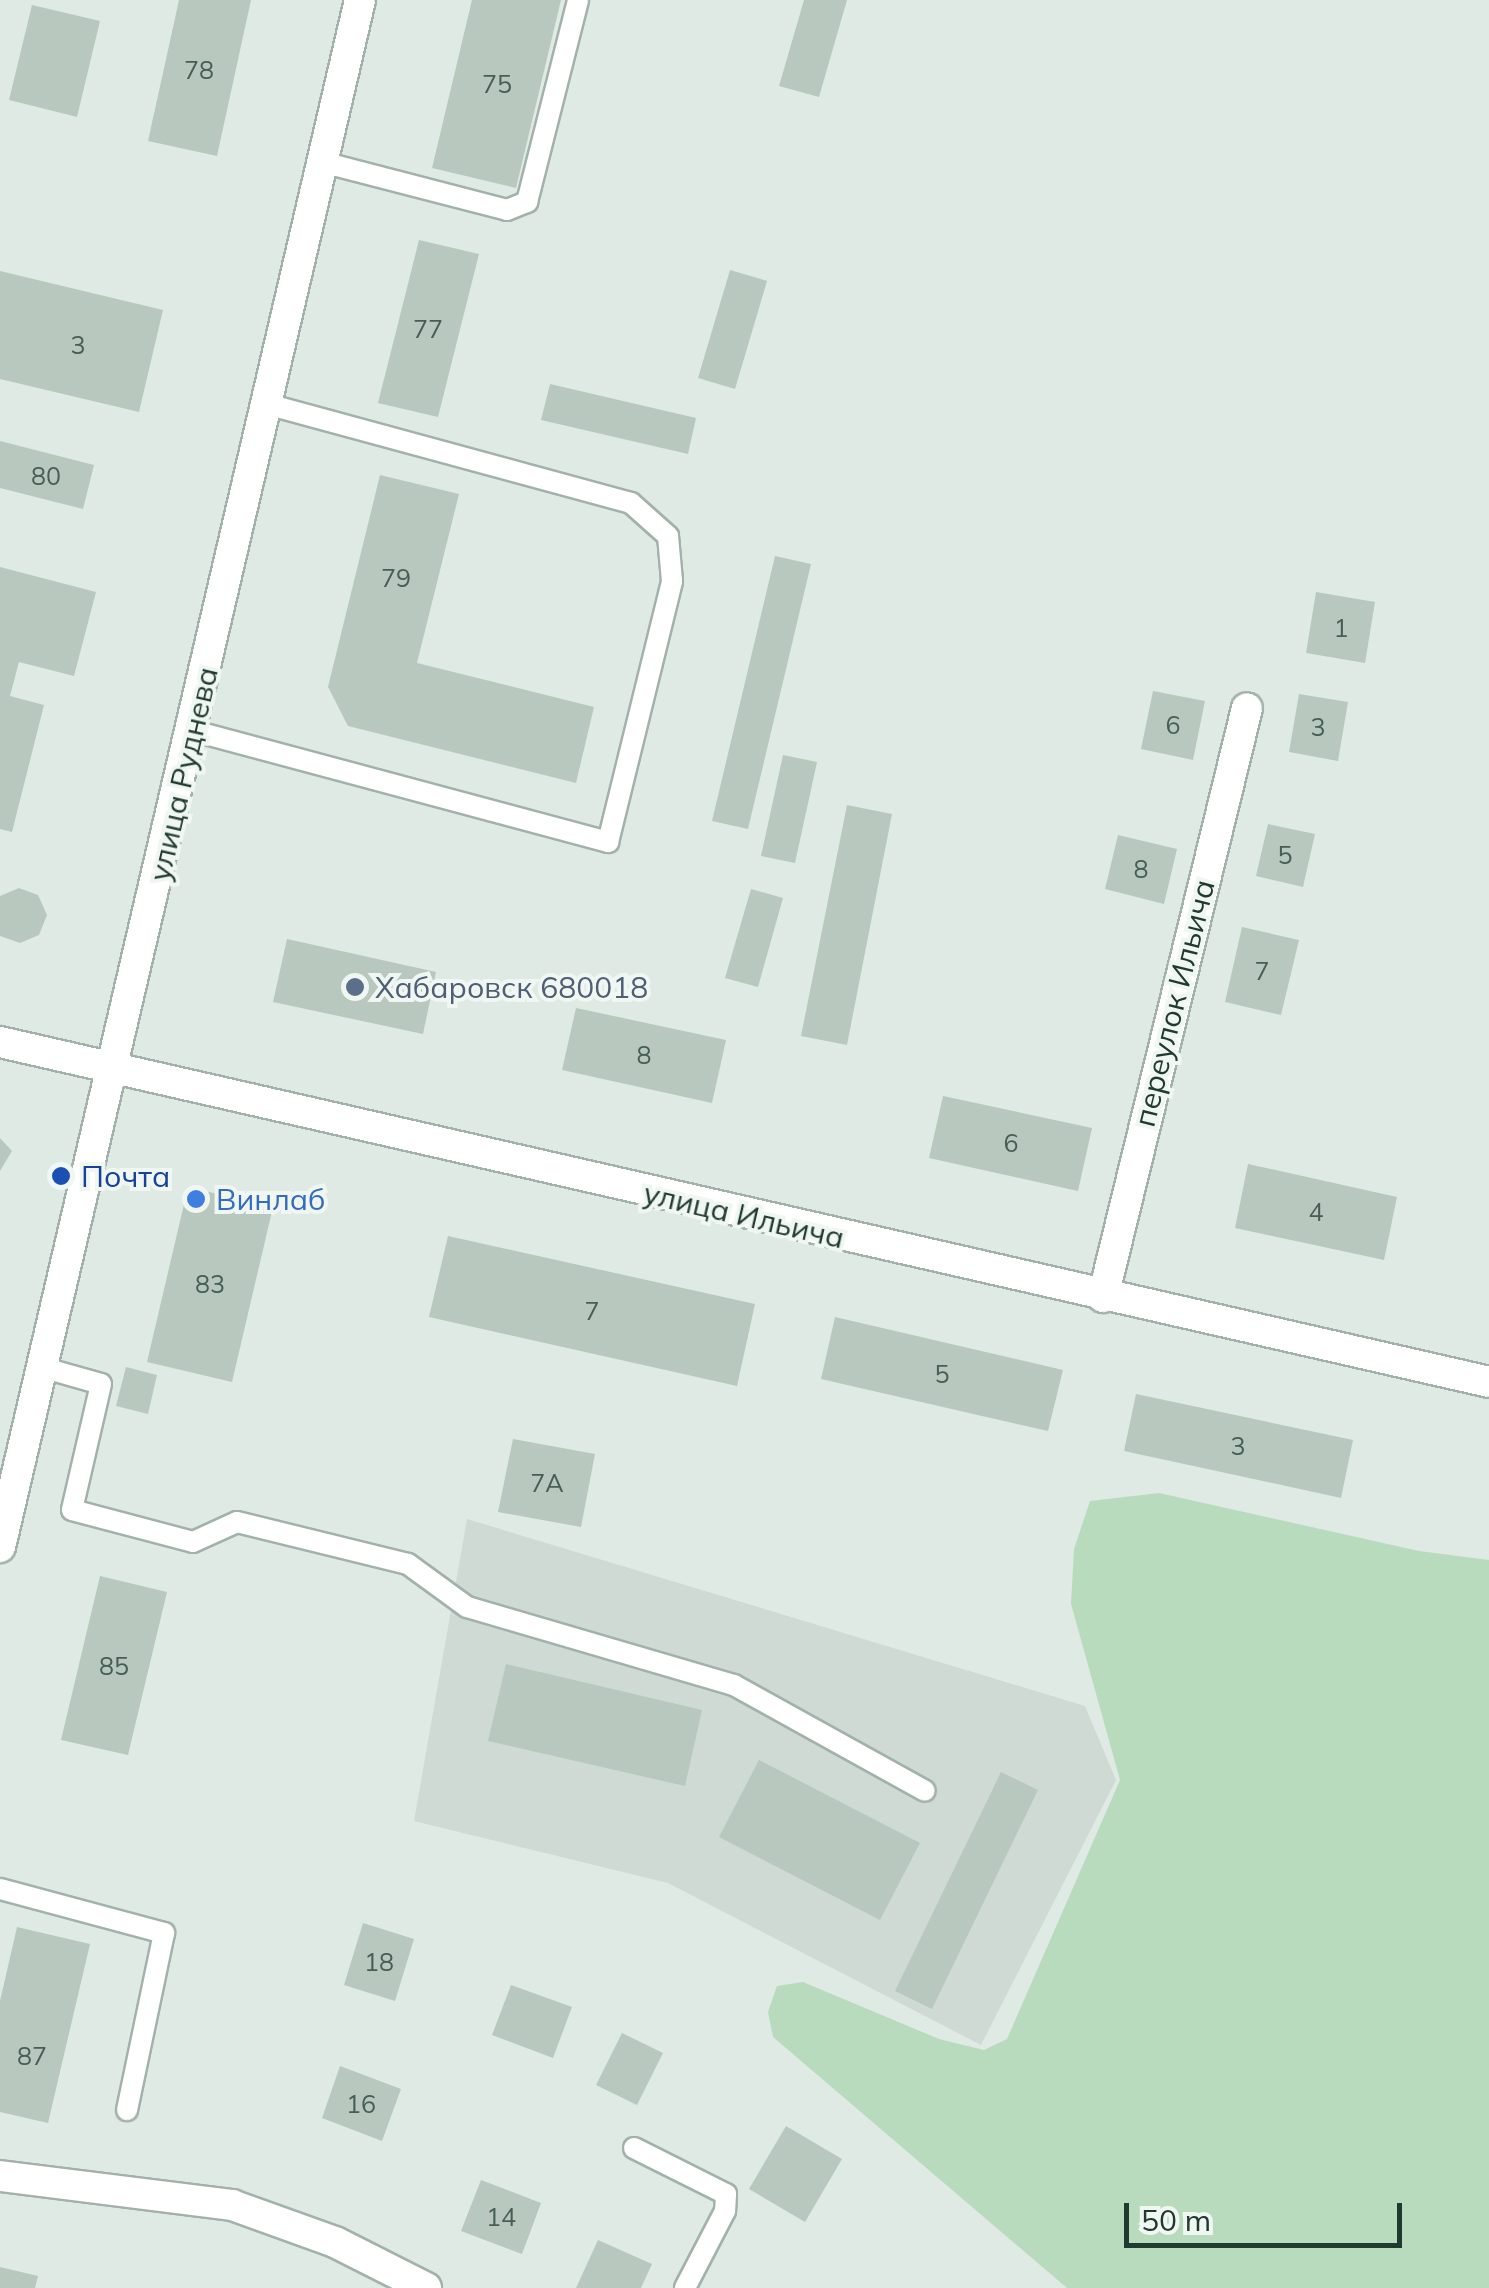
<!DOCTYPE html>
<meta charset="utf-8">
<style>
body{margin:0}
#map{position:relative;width:1489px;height:2288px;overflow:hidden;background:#dfeae4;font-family:Mulish,sans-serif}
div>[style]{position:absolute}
.built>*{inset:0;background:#cedad3}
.green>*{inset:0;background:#b8dbbd}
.building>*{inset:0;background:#b8c8bf}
.roads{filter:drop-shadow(2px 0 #a2b2aa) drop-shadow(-2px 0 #a2b2aa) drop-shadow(0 2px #a2b2aa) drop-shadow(0 -2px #a2b2aa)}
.service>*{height:20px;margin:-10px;padding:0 10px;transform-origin:10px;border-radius:10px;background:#fff}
.minor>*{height:30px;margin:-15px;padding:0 15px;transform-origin:15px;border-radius:15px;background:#fff}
.secondary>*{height:30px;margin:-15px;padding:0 15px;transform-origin:15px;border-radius:15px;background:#fff}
.dots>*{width:28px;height:28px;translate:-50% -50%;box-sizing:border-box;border:5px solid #f0f7f2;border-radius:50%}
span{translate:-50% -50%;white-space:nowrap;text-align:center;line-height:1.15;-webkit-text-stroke:8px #f0f7f2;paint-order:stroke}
.number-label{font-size:25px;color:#475e54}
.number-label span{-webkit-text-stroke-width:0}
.street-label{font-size:30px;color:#213a30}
.service-label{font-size:30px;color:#4e5e75}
.left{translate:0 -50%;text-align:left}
.transit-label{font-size:30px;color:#164399}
.shop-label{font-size:30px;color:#366cbe}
.scale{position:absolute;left:1124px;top:2203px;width:278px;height:45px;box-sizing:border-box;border:5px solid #213a30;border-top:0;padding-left:12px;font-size:30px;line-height:35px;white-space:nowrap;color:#213a30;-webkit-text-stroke:8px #f0f7f2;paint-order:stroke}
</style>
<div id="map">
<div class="built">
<div style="clip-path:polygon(467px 1519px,1085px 1706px,1116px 1780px,981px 2045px,668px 1883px,414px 1821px)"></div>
</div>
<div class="green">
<div style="clip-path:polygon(1159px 1493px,1419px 1551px,1489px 1560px,1489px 2288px,1067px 2288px,773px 2037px,768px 2012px,777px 1986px,803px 1982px,939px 2039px,984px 2050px,1007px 2039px,1120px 1780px,1071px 1604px,1074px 1549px,1090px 1501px)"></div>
</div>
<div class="building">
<div style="clip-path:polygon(179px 0,251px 0,217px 156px,148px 141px)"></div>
<div style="clip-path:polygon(472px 0,561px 0,516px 188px,432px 168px)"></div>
<div style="clip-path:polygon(804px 0,847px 0,819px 97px,779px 86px)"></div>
<div style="clip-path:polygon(32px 5px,100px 21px,77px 117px,9px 100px)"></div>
<div style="clip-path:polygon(419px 240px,479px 254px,438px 417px,378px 403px)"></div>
<div style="clip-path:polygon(730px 270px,767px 281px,735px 389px,698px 378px)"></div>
<div style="clip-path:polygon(0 271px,163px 310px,139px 412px,0 379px)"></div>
<div style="clip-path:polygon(550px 384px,696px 418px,688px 454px,541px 420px)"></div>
<div style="clip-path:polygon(0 441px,94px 465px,83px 509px,0 488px)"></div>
<div style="clip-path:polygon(380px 475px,459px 494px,417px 663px,594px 707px,576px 783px,348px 726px,328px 687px)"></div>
<div style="clip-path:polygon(775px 556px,811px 564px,748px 829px,712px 821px)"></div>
<div style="clip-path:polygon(0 567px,96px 592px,74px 676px,19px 662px,10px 696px,44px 705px,12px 832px,0 829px)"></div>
<div style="clip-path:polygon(1316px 592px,1375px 602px,1365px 663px,1306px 653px)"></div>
<div style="clip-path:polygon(1153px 691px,1205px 701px,1193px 760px,1141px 749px)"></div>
<div style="clip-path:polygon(1299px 694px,1348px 702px,1338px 761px,1289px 752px)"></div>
<div style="clip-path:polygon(783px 755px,817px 762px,795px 863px,761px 856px)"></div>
<div style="clip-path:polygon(847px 805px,892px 814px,847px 1045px,801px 1036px)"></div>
<div style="clip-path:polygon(1268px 824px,1315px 834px,1303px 887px,1256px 876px)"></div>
<div style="clip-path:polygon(1118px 835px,1177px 849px,1164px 904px,1105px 889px)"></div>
<div style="clip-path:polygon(19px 888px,38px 895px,47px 915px,39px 935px,20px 943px,0 936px,0 896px)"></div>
<div style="clip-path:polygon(751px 889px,783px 898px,758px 987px,725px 978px)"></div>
<div style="clip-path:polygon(1242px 927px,1299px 940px,1281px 1015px,1225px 1002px)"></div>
<div style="clip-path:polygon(287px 939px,436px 972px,423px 1034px,273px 1002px)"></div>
<div style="clip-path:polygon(576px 1008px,726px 1040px,712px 1103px,562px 1070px)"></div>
<div style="clip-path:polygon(943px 1096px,1092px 1128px,1078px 1191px,929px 1158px)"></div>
<div style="clip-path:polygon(0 1138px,12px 1151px,0 1171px)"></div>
<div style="clip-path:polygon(1248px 1164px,1397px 1197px,1384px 1260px,1235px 1228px)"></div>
<div style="clip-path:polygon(188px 1187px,273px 1207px,232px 1382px,147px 1362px)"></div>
<div style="clip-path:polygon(448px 1236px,755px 1304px,737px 1386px,429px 1317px)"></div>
<div style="clip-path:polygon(835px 1317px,1063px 1370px,1048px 1431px,821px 1379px)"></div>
<div style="clip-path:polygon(126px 1367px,157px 1375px,148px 1414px,116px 1406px)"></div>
<div style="clip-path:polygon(1136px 1394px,1353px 1440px,1341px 1498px,1124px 1451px)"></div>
<div style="clip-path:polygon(513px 1439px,595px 1454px,581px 1527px,498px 1512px)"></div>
<div style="clip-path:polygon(100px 1576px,167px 1592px,128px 1755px,61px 1740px)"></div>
<div style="clip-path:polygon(506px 1664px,702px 1710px,685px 1786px,488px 1741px)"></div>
<div style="clip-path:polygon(759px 1760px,920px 1843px,880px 1920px,719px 1837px)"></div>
<div style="clip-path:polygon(1001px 1772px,1038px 1790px,932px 2009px,895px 1991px)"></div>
<div style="clip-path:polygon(363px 1923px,414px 1939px,395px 2001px,344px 1985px)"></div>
<div style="clip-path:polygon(17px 1927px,90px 1944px,48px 2123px,0 2112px,0 2001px)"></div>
<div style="clip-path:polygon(511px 1985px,572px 2007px,553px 2058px,492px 2035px)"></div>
<div style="clip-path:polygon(622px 2033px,663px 2053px,637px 2105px,596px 2085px)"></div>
<div style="clip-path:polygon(340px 2066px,401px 2089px,382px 2141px,322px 2118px)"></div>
<div style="clip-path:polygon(786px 2126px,842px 2159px,805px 2222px,749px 2189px)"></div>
<div style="clip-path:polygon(481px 2180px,541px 2203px,522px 2254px,461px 2231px)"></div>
<div style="clip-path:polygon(598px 2240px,652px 2264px,641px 2288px,576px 2288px)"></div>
<div style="clip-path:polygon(0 2267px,38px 2276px,35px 2288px,0 2288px)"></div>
</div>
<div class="roads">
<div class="service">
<div style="left:322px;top:162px;width:191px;rotate:14.5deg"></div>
<div style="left:507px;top:210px;width:22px;rotate:-22deg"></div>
<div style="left:527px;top:202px;width:208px;rotate:-75.8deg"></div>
<div style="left:194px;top:731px;width:429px;rotate:15deg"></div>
<div style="left:608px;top:842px;width:269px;rotate:-76.2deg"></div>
<div style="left:672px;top:581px;width:45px;rotate:-95.1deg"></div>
<div style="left:668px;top:536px;width:50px;rotate:-138.3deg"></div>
<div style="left:631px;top:503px;width:378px;rotate:-164.8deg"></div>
<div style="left:41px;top:1367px;width:62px;rotate:15.8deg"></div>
<div style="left:101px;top:1384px;width:129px;rotate:103deg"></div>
<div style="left:72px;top:1510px;width:125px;rotate:14.8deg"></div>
<div style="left:193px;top:1542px;width:48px;rotate:-24.4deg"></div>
<div style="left:237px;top:1522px;width:176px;rotate:13.8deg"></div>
<div style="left:408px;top:1564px;width:73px;rotate:36.1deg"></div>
<div style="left:467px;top:1607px;width:278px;rotate:16.3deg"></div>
<div style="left:734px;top:1685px;width:218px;rotate:29deg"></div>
<div style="left:0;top:1889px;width:170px;rotate:15deg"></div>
<div style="left:164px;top:1933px;width:181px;rotate:101.8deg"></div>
<div style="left:634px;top:2148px;width:103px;rotate:26.6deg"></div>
<div style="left:726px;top:2194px;width:17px;rotate:93deg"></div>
<div style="left:725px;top:2211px;width:87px;rotate:117.5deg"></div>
</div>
<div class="minor">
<div style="left:0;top:1042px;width:1527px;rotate:12.86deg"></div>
<div style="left:1103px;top:1297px;width:606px;rotate:-76.26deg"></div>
<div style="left:0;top:2176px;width:234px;rotate:7.1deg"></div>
<div style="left:232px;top:2205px;width:109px;rotate:19.8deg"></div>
<div style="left:335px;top:2242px;width:102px;rotate:26.8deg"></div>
</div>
<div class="secondary">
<div style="left:0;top:1547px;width:1588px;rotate:-76.9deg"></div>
</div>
</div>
<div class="dots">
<div style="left:355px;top:987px;background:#5c6f8a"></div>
<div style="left:61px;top:1176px;background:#1a4fb4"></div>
<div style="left:196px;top:1199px;background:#3f7fe0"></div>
</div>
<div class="number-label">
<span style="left:199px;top:70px">78</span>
<span style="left:497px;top:84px">75</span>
<span style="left:428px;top:329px">77</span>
<span style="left:78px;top:345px">3</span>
<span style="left:46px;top:476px">80</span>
<span style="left:396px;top:578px">79</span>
<span style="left:1341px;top:628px">1</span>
<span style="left:1173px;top:725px">6</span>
<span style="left:1318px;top:727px">3</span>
<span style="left:1285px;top:855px">5</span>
<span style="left:1141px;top:869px">8</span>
<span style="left:1262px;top:971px">7</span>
<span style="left:644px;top:1055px">8</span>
<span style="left:1011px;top:1143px">6</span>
<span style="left:1316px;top:1212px">4</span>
<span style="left:210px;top:1284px">83</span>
<span style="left:592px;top:1311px">7</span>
<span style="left:942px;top:1374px">5</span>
<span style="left:1238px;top:1446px">3</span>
<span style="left:547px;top:1483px">7А</span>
<span style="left:114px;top:1666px">85</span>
<span style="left:379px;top:1962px">18</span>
<span style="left:32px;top:2056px">87</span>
<span style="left:361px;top:2104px">16</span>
<span style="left:501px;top:2217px">14</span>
</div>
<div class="street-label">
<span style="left:183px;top:774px;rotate:-77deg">улица Руднева</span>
<span style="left:1174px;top:1003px;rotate:-76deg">переулок Ильича</span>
<span style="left:744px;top:1215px;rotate:13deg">улица Ильича</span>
</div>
<div class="service-label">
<span class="left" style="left:375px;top:987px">Хабаровск 680018</span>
</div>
<div class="transit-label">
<span class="left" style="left:81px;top:1176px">Почта</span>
</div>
<div class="shop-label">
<span class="left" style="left:216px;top:1199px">Винлаб</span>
</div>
<div class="scale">50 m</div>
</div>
